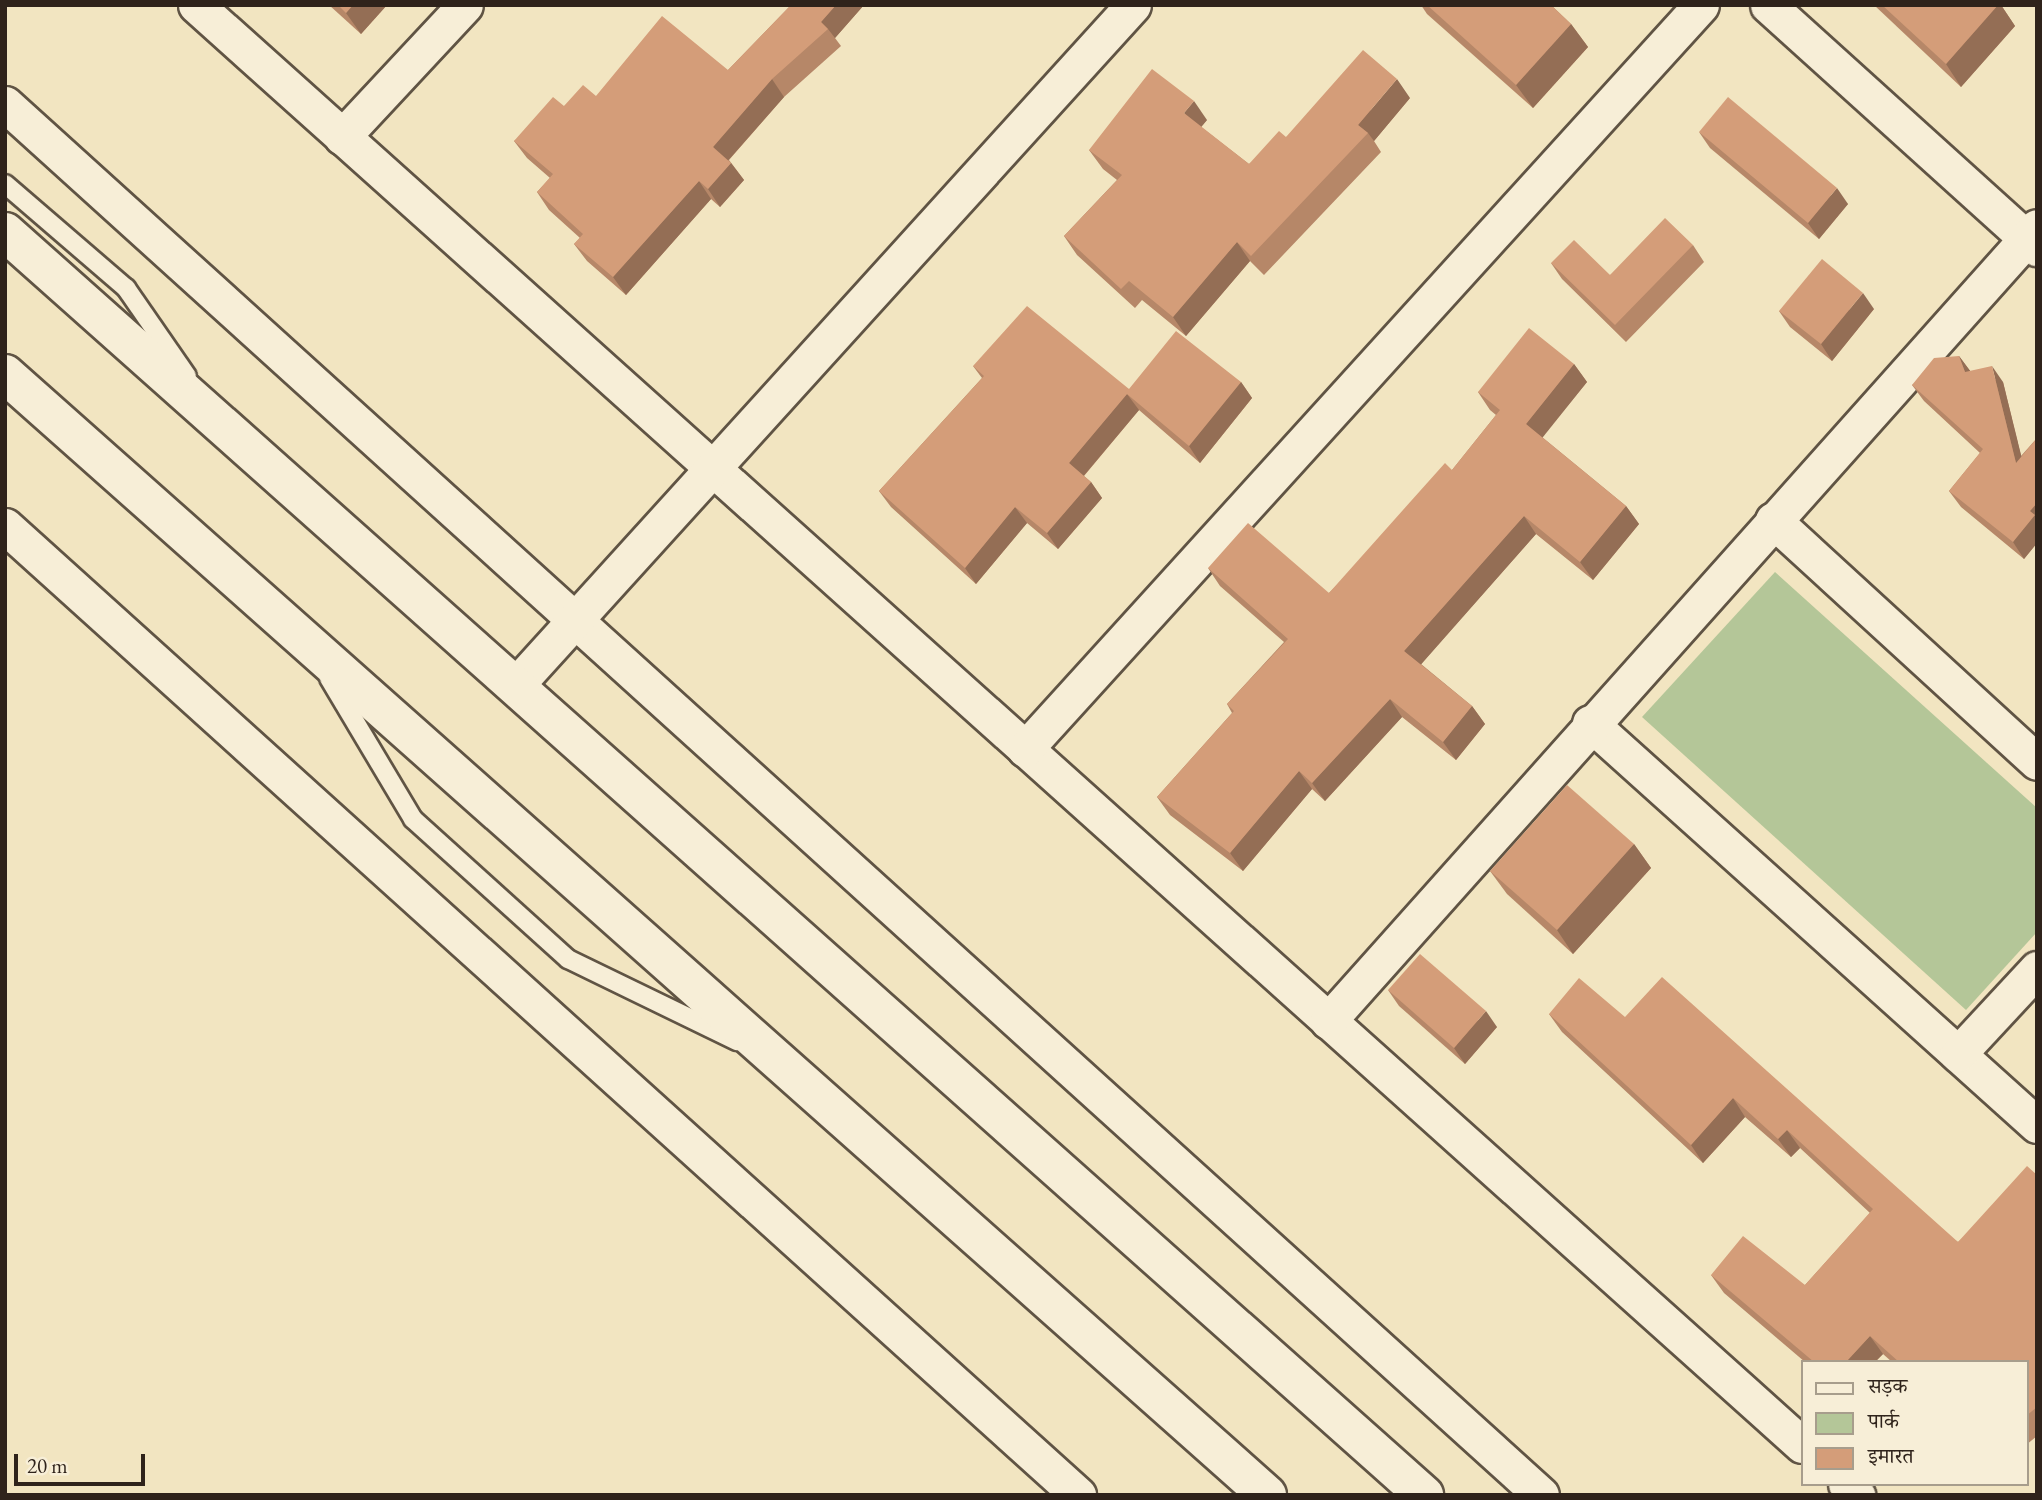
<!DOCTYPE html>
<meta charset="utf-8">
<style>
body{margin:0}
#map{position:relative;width:2042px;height:1500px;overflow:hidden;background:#f2e5c1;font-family:"EB Garamond","Noto Serif Devanagari",serif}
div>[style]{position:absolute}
.green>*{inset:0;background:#b4c698}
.roads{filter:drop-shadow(2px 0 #605444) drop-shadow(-2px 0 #605444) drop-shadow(0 2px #605444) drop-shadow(0 -2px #605444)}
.service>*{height:18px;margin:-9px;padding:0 9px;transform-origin:9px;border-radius:9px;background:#f7eed7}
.minor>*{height:35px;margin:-17.5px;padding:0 17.5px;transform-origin:17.5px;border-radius:17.5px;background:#f7eed7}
.tertiary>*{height:38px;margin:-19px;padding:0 19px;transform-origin:19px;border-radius:19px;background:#f7eed7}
.wall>*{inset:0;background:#b68768}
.shaded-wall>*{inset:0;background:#946e55}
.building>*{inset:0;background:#d49d79}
span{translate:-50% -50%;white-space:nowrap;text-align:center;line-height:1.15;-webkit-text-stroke:7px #f7eed7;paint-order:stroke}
.frame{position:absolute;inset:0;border:7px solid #2f231b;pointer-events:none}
.legend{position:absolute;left:1801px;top:1360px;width:228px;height:126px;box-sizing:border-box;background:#f7eed7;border:2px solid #a79d8c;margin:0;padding:9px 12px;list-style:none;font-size:21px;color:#2f231b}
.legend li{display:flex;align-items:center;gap:14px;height:35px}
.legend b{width:35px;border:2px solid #a79d8c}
.scale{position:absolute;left:14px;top:1454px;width:131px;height:32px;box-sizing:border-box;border:4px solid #2f231b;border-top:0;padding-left:9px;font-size:21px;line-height:24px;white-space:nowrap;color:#2f231b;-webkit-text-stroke:5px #f7eed7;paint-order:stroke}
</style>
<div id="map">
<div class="green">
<div style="clip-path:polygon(1775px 572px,2037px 808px,2037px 932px,1966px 1010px,1642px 717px)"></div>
</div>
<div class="roads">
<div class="service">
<div style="left:5px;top:184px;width:160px;rotate:40.7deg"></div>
<div style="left:126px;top:288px;width:107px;rotate:55.3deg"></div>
<div style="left:329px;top:678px;width:164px;rotate:59.2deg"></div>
<div style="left:413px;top:819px;width:209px;rotate:42.1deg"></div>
<div style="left:568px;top:959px;width:188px;rotate:25.9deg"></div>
</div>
<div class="minor">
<div style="left:196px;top:5px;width:2157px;rotate:41.88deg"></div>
<div style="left:1768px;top:5px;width:363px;rotate:42.1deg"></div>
<div style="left:5px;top:104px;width:2072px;rotate:42.16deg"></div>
<div style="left:342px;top:137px;width:180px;rotate:-47deg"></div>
<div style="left:1773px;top:520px;width:358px;rotate:42.5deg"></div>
<div style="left:5px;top:526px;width:1446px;rotate:42.08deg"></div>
<div style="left:516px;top:685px;width:918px;rotate:-47.78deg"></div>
<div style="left:1590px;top:723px;width:601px;rotate:41.97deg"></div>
<div style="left:1025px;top:749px;width:1005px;rotate:-47.74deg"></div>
<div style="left:1328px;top:1021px;width:1064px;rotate:-48.24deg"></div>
<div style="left:1958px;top:1054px;width:116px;rotate:-47.1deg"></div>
<div style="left:1846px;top:1484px;width:16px;rotate:45deg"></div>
</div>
<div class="tertiary">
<div style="left:5px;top:232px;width:1900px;rotate:41.67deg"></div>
<div style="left:5px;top:374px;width:1688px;rotate:41.61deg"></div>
</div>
</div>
<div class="wall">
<div style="clip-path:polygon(329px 5px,387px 5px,361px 34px)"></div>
<div style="clip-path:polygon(791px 5px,864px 5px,835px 38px,841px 46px,784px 97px,729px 160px,744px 180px,720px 207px,711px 199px,626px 295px,587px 261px,574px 244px,580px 238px,549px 210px,537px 192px,550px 178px,527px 158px,514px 141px,564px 106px,596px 96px,728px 70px)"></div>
<div style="clip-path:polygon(1421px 5px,1551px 5px,1571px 24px,1588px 47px,1533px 108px,1427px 14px)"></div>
<div style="clip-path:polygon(1874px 5px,2001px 5px,2015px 26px,1961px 87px)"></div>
<div style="clip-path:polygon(1410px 98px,1374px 141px,1381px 152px,1264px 275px,1250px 261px,1186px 336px,1142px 300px,1135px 308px,1077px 255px,1064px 236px,1117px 180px,1103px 169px,1089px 150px,1207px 120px,1201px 127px,1249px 164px,1286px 137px)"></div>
<div style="clip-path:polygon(1699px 132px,1848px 204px,1819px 239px,1710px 148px)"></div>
<div style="clip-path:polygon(1693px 245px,1704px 262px,1626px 342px,1562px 279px,1551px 263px,1610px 275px)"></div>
<div style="clip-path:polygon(1874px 309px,1832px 361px,1790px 327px,1779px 311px)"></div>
<div style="clip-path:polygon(1959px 356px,1970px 371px,2003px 382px,2021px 456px,2037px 438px,2037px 543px,2024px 559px,1961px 507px,1949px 491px,1980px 453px,1924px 401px,1912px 385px)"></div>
<div style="clip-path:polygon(1574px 364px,1587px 382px,1542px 437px,1626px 506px,1639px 524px,1593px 580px,1536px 534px,1421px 664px,1472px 706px,1485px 724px,1456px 760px,1402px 717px,1325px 801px,1312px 789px,1243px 871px,1170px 815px,1157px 797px,1232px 713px,1227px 704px,1284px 642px,1220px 586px,1208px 568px,1329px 593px,1452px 470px,1496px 415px,1490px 410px,1478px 392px)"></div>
<div style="clip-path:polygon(973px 366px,1129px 389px,1241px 382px,1252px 398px,1200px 463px,1139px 410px,1084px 476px,1091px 482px,1102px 498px,1058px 549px,1027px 523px,976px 584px,891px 507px,879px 491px,982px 378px)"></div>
<div style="clip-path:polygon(1634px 844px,1651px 868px,1573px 954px,1507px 894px,1490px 871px)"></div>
<div style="clip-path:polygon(1388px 990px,1497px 1027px,1465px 1064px,1399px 1006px)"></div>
<div style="clip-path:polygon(1549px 1014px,1625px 1017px,1958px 1242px,2037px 1175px,2037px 1436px,2026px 1445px,2026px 1362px,1892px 1362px,1883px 1354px,1875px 1362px,1805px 1362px,1724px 1293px,1711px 1275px,1805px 1285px,1870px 1213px,1800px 1148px,1791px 1157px,1745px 1117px,1703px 1163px,1562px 1032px)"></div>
</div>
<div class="shaded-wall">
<div style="clip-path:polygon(353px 5px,387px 5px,361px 34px,346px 13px)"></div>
<div style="clip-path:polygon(836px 5px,864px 5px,835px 38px,828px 29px,821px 22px)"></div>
<div style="clip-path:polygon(1998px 5px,2001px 5px,2015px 26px,1961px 87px,1946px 64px)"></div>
<div style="clip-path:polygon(1571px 24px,1588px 47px,1533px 108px,1516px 85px)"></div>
<div style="clip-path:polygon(772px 79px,784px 97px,725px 164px,713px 147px)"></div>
<div style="clip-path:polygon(1397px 79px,1410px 98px,1374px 141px,1368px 133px,1358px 125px)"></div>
<div style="clip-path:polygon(1194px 101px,1207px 120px,1197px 132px,1184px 113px)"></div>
<div style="clip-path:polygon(731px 163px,744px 180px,720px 207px,708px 189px)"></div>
<div style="clip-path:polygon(699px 181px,711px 199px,626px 295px,613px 277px)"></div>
<div style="clip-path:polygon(1837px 188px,1848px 204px,1819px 239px,1808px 223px)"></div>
<div style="clip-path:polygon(1237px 242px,1250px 261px,1186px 336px,1173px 317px)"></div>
<div style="clip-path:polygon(1863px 293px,1874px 309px,1832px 361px,1821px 344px)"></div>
<div style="clip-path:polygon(1959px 356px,1971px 372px,1965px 372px)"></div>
<div style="clip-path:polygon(1574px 364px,1587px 382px,1539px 442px,1526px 424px)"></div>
<div style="clip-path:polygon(1992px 366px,2003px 382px,2027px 479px,2016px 463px)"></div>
<div style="clip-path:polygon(1241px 382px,1252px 398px,1200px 463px,1189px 446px)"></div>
<div style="clip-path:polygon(1127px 394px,1139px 410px,1081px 479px,1069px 463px)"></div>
<div style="clip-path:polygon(1091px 482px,1102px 498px,1058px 549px,1047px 533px)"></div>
<div style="clip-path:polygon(2037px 503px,2037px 543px,2024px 559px,2013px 542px,2030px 511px)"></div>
<div style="clip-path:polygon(1626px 506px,1639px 524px,1593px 580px,1580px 562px)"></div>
<div style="clip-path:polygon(1015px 507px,1027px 523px,976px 584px,965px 568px)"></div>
<div style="clip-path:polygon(1524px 516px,1536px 534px,1417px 669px,1404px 651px)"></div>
<div style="clip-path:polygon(1390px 699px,1402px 717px,1325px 801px,1312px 783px)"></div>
<div style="clip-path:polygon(1472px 706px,1485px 724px,1456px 760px,1443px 742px)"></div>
<div style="clip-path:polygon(1299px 771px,1312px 789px,1243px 871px,1230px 853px)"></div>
<div style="clip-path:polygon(1634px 844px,1651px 868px,1573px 954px,1557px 930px)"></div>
<div style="clip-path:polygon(1486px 1011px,1497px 1027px,1465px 1064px,1454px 1048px)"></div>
<div style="clip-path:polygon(1733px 1098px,1745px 1117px,1703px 1163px,1691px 1145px)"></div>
<div style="clip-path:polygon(1787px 1130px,1800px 1148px,1791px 1157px,1778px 1139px)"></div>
<div style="clip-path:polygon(1870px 1336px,1883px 1354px,1875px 1362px,1846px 1362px)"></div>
</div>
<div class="building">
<div style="clip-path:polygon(338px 5px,353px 5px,346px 13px)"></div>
<div style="clip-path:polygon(791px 5px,836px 5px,821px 22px,828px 29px,772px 79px,713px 147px,731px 163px,708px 189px,699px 181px,613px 277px,574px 244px,583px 234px,537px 192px,553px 174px,514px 141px,553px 97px,564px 106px,583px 85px,596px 96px,662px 16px,728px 70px)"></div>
<div style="clip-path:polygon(1427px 5px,1551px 5px,1571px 24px,1516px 85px)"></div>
<div style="clip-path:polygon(1882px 5px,1998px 5px,1946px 64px)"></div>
<div style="clip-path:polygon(1363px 50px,1397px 79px,1358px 125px,1368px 133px,1251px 256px,1237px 242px,1173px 317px,1129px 281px,1121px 289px,1064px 236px,1122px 175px,1089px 150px,1152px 69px,1194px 101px,1184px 113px,1249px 164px,1279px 131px,1286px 137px)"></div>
<div style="clip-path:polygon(1728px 97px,1837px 188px,1808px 223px,1699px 132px)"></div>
<div style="clip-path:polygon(1665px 218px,1693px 245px,1615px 325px,1551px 263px,1574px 240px,1610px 275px)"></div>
<div style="clip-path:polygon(1822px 259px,1863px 293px,1821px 344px,1779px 311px)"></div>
<div style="clip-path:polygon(1027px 306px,1129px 389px,1176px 331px,1241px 382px,1189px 446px,1127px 394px,1069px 463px,1091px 482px,1047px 533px,1015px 507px,965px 568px,879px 491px,984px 376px,973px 366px)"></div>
<div style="clip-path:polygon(1529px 328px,1574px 364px,1526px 424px,1626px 506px,1580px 562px,1524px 516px,1404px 651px,1472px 706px,1443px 742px,1390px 699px,1312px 783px,1299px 771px,1230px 853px,1157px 797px,1234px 711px,1227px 704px,1288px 639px,1208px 568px,1248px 523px,1329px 593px,1445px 463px,1452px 470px,1500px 410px,1478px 392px)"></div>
<div style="clip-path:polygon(1959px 356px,1965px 372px,1992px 366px,2016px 463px,2037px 438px,2037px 503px,2030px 511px,2035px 515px,2013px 542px,1949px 491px,1983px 449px,1912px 385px,1934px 358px)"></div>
<div style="clip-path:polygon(1567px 785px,1634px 844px,1557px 930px,1490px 871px)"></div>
<div style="clip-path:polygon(1420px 954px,1486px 1011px,1454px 1048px,1388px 990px)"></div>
<div style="clip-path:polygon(1662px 977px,1958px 1242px,2027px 1166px,2037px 1175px,2037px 1407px,2026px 1416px,2026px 1362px,1899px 1362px,1870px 1336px,1846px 1362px,1814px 1362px,1711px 1275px,1743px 1236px,1805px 1285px,1873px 1209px,1787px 1130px,1778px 1139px,1733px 1098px,1691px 1145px,1549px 1014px,1579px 978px,1625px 1017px)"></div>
</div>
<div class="frame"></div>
<ul class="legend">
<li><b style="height:9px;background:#f7eed7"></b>सड़क</li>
<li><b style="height:19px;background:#b4c698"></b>पार्क</li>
<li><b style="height:19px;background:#d49d79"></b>इमारत</li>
</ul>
<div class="scale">20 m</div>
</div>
